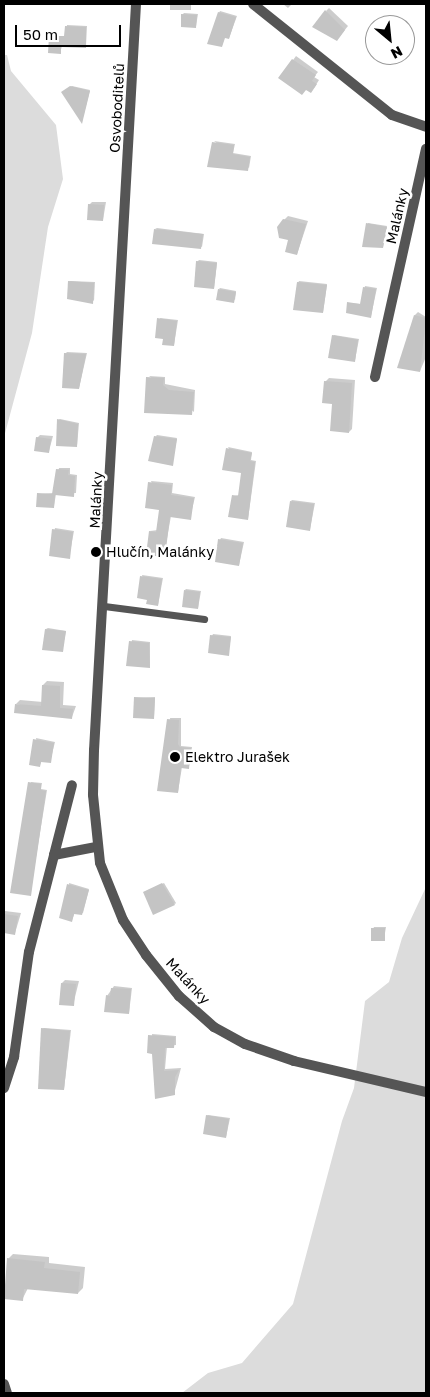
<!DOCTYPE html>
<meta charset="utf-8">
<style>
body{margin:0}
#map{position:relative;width:430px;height:1397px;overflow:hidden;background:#fff;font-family:"Golos Text",sans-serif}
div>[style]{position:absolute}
.green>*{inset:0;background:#dcdcdc}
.shadow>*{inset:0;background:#0003}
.building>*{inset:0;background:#c4c4c4}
.service>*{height:7px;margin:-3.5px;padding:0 3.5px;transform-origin:3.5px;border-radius:3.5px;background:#555}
.minor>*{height:10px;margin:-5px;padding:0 5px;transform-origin:5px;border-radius:5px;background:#555}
.tertiary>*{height:10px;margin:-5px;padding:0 5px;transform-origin:5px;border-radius:5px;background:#555}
.dots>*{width:14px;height:14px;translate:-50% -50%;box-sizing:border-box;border:2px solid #fff;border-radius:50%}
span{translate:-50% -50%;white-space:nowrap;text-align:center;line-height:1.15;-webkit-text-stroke:5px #fff;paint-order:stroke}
.street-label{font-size:14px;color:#000}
.poi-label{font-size:14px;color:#000}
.left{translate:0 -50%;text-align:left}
.frame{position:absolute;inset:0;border:5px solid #000;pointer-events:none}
.north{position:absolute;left:365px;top:15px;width:50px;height:50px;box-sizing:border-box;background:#fff;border:1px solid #999;border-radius:50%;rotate:152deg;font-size:14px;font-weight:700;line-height:20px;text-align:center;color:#000}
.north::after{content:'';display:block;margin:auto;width:18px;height:22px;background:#000;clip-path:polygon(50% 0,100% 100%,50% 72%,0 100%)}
.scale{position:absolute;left:15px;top:25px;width:106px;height:22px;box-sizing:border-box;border:2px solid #000;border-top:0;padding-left:6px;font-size:15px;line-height:18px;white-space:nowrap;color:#000;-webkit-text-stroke:4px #fff;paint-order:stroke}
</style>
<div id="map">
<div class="green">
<div style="clip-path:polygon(4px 55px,7px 55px,11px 71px,56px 125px,63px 179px,48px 227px,32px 333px,4px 437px)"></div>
<div style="clip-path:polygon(426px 887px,426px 1393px,182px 1393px,208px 1373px,242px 1363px,293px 1304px,342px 1121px,354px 1088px,365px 1001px,389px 982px,402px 938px)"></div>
</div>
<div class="shadow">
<div style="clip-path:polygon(170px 4px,191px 4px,191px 10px,170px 10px)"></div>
<div style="clip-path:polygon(283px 4px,292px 4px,288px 8px)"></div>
<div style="clip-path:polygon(329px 8px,348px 26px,340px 36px,326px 11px)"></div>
<div style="clip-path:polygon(220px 11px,237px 16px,229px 38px,219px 13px)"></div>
<div style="clip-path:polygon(198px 14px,196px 26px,182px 15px,184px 13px)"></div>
<div style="clip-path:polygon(67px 25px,87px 26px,86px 46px,62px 46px,60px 53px,51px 36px,66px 36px)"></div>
<div style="clip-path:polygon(296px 56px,318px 72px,314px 77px,319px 80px,314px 88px,280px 78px)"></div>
<div style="clip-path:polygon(72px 86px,90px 90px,82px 121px,64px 91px)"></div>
<div style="clip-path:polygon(214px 141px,235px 144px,233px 153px,251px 156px,249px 168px)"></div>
<div style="clip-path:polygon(92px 202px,106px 202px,103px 220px,89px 205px)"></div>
<div style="clip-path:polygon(288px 216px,308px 221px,297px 254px,284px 220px)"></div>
<div style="clip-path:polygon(368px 223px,387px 226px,383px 247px,363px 246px)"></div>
<div style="clip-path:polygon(157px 228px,204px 234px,202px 247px,155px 229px)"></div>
<div style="clip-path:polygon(199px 260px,217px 262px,214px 288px,197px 262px)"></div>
<div style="clip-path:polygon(70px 281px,95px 282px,94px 301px,69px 282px)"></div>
<div style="clip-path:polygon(299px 281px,327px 284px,323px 312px,298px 283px)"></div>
<div style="clip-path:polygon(365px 286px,377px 288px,371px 316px,349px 303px,361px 304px)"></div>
<div style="clip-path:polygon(220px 288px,236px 291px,235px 300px,219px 289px)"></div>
<div style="clip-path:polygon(418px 312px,426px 317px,426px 357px,420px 371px,415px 315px)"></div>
<div style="clip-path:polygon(160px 318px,178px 320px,174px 345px,164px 338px)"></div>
<div style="clip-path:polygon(334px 335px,359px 339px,355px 360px,333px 336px)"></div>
<div style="clip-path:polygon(67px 352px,87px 353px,79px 388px,66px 353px)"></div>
<div style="clip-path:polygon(149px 376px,165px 377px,165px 384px,195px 390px,194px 412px)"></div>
<div style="clip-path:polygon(329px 378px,355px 380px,352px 429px,349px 432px,325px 382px)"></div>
<div style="clip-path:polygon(60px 419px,79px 423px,77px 446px,58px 420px)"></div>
<div style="clip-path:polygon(40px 435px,53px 436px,49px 451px,37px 438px)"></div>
<div style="clip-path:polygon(157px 435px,177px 438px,172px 465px,156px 436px)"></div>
<div style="clip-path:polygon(228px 447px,252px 452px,251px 460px,256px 461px,248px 519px,233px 496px,239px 495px,242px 472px)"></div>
<div style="clip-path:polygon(59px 468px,70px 468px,70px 474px,77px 475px,76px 493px,56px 494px,54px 506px,38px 494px,53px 493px)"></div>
<div style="clip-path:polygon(151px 481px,173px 483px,172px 493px,195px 497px,190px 518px,171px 516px,164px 555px,150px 531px,158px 530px,160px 509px)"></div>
<div style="clip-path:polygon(292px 500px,315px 503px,310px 529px,291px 501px)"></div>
<div style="clip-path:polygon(55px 528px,74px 531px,69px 558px,50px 555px)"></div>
<div style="clip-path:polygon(221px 538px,244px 542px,239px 565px,220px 540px)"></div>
<div style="clip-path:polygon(142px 575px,163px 578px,158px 605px,148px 599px)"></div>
<div style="clip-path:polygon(186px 589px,201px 591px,198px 608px,185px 590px)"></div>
<div style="clip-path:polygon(48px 628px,66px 631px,62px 651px,46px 629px)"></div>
<div style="clip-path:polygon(213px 634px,231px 636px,228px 655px,212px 636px)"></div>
<div style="clip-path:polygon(132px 640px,150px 642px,150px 667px,128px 664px)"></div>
<div style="clip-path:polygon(47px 681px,64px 682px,63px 705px,76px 706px,72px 717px,16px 704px,20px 700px,43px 702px,43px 685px)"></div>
<div style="clip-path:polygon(155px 697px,154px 717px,153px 718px,135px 698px)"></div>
<div style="clip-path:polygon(170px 718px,181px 718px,181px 746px,192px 747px,190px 765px,182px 767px,178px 792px)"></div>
<div style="clip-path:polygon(36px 738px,55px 742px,50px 762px,42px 760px,40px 765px)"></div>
<div style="clip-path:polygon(31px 782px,42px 783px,41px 789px,47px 790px,30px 894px)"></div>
<div style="clip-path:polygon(69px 883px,89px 889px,83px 913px,75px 912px,72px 920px)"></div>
<div style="clip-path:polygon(164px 883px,176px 903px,175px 904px,144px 892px)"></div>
<div style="clip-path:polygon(5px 911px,21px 913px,15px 933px,4px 931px)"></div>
<div style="clip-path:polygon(374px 927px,386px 927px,384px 939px,373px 929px)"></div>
<div style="clip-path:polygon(65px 980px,79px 981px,73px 1005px,62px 983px)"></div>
<div style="clip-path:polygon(114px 986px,132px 988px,129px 1013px,107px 996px)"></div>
<div style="clip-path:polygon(44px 1028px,71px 1030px,64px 1089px,42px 1029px)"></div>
<div style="clip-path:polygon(152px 1034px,176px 1036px,176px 1045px,167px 1046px,165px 1069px,181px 1068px,174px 1094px,153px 1052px)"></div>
<div style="clip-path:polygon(208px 1115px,230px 1118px,226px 1137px,207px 1116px)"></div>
<div style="clip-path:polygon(13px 1254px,49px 1257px,49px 1263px,85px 1267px,83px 1288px,78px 1293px,28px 1288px,22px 1300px,9px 1258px)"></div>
</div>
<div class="building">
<div style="clip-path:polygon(325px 10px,345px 30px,337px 41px,312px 27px)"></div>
<div style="clip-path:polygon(218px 12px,236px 17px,229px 39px,225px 38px,222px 47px,207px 44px)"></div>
<div style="clip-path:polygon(181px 14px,197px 15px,196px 28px,181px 27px)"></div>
<div style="clip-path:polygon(65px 26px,86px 27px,86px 48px,61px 47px,61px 54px,48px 53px,49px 36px,64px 36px)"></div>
<div style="clip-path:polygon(292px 59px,316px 75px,312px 81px,317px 84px,311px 93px,306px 90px,302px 95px,278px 78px)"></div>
<div style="clip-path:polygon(70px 86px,90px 91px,82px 124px,61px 92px)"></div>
<div style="clip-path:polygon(212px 142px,234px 145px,233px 154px,250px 157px,248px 171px,207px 167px)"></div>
<div style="clip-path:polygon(88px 204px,104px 205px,103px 221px,87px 220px)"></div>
<div style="clip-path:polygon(283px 219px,306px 224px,297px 255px,285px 252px,288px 240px,279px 238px,277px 227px)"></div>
<div style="clip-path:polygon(366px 223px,387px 227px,383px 248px,362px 247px)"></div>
<div style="clip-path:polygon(154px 229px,203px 234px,201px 249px,152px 244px)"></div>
<div style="clip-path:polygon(196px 261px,217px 263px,214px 289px,194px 287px)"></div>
<div style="clip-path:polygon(68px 281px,94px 283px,93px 304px,67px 299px)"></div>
<div style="clip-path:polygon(297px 282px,327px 285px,323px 313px,293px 310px)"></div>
<div style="clip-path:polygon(363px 287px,376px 289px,371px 318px,346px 313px,347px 302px,360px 304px)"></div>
<div style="clip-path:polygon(218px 289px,236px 292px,234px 303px,216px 300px)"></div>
<div style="clip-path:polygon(414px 315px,426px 318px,420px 372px,397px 368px)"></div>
<div style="clip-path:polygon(157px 318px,177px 321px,174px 346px,162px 345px,163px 339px,155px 338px)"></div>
<div style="clip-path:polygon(332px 335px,358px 340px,355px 362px,328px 358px)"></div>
<div style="clip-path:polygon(64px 353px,86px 354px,79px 389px,62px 388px)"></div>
<div style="clip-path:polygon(146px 377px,164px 378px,163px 385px,169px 390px,194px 392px,192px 415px,144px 413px)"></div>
<div style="clip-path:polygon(324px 381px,352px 383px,349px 433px,330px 431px,332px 404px,322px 403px)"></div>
<div style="clip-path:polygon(57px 419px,78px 424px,77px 447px,56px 446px)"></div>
<div style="clip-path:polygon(154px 436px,177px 439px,173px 466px,148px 461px)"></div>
<div style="clip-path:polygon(36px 437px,51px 439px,49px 453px,34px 451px)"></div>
<div style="clip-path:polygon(226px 448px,252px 453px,250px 461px,255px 462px,248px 520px,228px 517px,232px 495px,238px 496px,241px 473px,222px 470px)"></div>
<div style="clip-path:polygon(56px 469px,69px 470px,68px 475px,75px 476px,74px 497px,55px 495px,54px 508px,36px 507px,37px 493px,52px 494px)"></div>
<div style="clip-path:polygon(148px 482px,172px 485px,171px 495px,194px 498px,191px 520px,170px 517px,165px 557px,146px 555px,149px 531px,156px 532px,159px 510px,145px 508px)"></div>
<div style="clip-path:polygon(290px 501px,314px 504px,310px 531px,286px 527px)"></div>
<div style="clip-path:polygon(52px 529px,73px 532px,70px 559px,49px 556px)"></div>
<div style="clip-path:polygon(218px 539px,243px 543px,239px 566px,215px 562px)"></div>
<div style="clip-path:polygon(140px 576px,162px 579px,158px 606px,146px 604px,147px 600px,137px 598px)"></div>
<div style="clip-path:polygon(184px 590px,200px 592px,198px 609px,182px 607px)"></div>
<div style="clip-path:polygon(45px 629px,66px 631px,63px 652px,42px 650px)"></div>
<div style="clip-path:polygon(210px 635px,231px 637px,229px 656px,208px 653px)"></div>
<div style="clip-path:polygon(129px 641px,149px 643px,150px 668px,126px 666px)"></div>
<div style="clip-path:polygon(42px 685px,60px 686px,60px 708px,73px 709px,72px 719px,14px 713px,15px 704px,41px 706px)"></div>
<div style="clip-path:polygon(134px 697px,155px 698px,154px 719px,133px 718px)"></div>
<div style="clip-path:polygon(167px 719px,179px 720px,178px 744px,180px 747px,191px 748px,189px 769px,181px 768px,178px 793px,157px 791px)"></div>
<div style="clip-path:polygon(33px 739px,54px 743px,51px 763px,41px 762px,40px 767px,29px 765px)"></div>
<div style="clip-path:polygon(28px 782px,41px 784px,41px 790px,46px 791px,31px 896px,10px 893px)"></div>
<div style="clip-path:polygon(162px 883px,175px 905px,153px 915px,143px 892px)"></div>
<div style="clip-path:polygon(67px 884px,89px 890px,82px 915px,74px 914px,72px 922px,59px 918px)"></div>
<div style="clip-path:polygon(4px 914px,18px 916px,15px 935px,4px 933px)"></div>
<div style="clip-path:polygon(371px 928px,385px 928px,385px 941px,371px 941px)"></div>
<div style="clip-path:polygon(61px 983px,76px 984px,74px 1006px,59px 1005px)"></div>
<div style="clip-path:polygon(111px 988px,131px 989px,129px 1014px,104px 1012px,106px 995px,110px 996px)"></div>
<div style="clip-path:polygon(41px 1028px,70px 1031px,64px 1090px,38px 1089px)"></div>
<div style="clip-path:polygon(148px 1035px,175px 1037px,174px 1048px,165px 1048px,164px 1071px,179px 1070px,175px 1077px,175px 1095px,155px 1099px,152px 1054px,147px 1053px)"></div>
<div style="clip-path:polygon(206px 1115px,229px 1119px,226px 1138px,203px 1134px)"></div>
<div style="clip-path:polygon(7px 1258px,45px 1262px,44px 1268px,80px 1272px,78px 1294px,24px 1289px,23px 1301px,4px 1299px)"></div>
</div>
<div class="service">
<div style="left:104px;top:606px;width:101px;rotate:7.4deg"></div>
</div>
<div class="minor">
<div style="left:253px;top:4px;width:178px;rotate:38.6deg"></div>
<div style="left:392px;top:115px;width:36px;rotate:19deg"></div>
<div style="left:375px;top:377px;width:234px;rotate:-77.4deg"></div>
<div style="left:54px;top:855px;width:72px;rotate:-75.6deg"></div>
<div style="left:4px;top:1088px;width:33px;rotate:-72deg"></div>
<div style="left:14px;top:1057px;width:106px;rotate:-81.9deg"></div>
<div style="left:29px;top:952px;width:100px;rotate:-75.5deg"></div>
<div style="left:54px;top:855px;width:43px;rotate:-10.8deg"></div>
<div style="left:4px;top:1384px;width:9px;rotate:72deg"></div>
</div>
<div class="tertiary">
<div style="left:136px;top:4px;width:747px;rotate:93.22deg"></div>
<div style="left:94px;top:750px;width:45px;rotate:91.3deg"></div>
<div style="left:93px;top:795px;width:68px;rotate:84.1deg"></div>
<div style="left:100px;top:863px;width:61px;rotate:68deg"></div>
<div style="left:123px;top:920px;width:42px;rotate:56.7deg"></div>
<div style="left:146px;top:955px;width:53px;rotate:51.2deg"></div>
<div style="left:179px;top:996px;width:47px;rotate:41.5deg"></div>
<div style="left:214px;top:1027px;width:35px;rotate:29deg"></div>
<div style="left:245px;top:1044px;width:52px;rotate:19.1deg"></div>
<div style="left:294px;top:1061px;width:136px;rotate:13.2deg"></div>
</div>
<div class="dots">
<div style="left:96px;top:552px;background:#000"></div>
<div style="left:175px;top:757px;background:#000"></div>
</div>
<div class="street-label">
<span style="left:117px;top:108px;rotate:-87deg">Osvoboditelů</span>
<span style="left:397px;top:216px;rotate:-77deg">Malánky</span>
<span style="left:96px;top:500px;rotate:-87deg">Malánky</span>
<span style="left:188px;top:981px;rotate:47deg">Malánky</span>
</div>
<div class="poi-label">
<span class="left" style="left:106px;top:552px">Hlučín, Malánky</span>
<span class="left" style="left:185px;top:757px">Elektro Jurašek</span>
</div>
<div class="frame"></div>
<div class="north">N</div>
<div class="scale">50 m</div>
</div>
